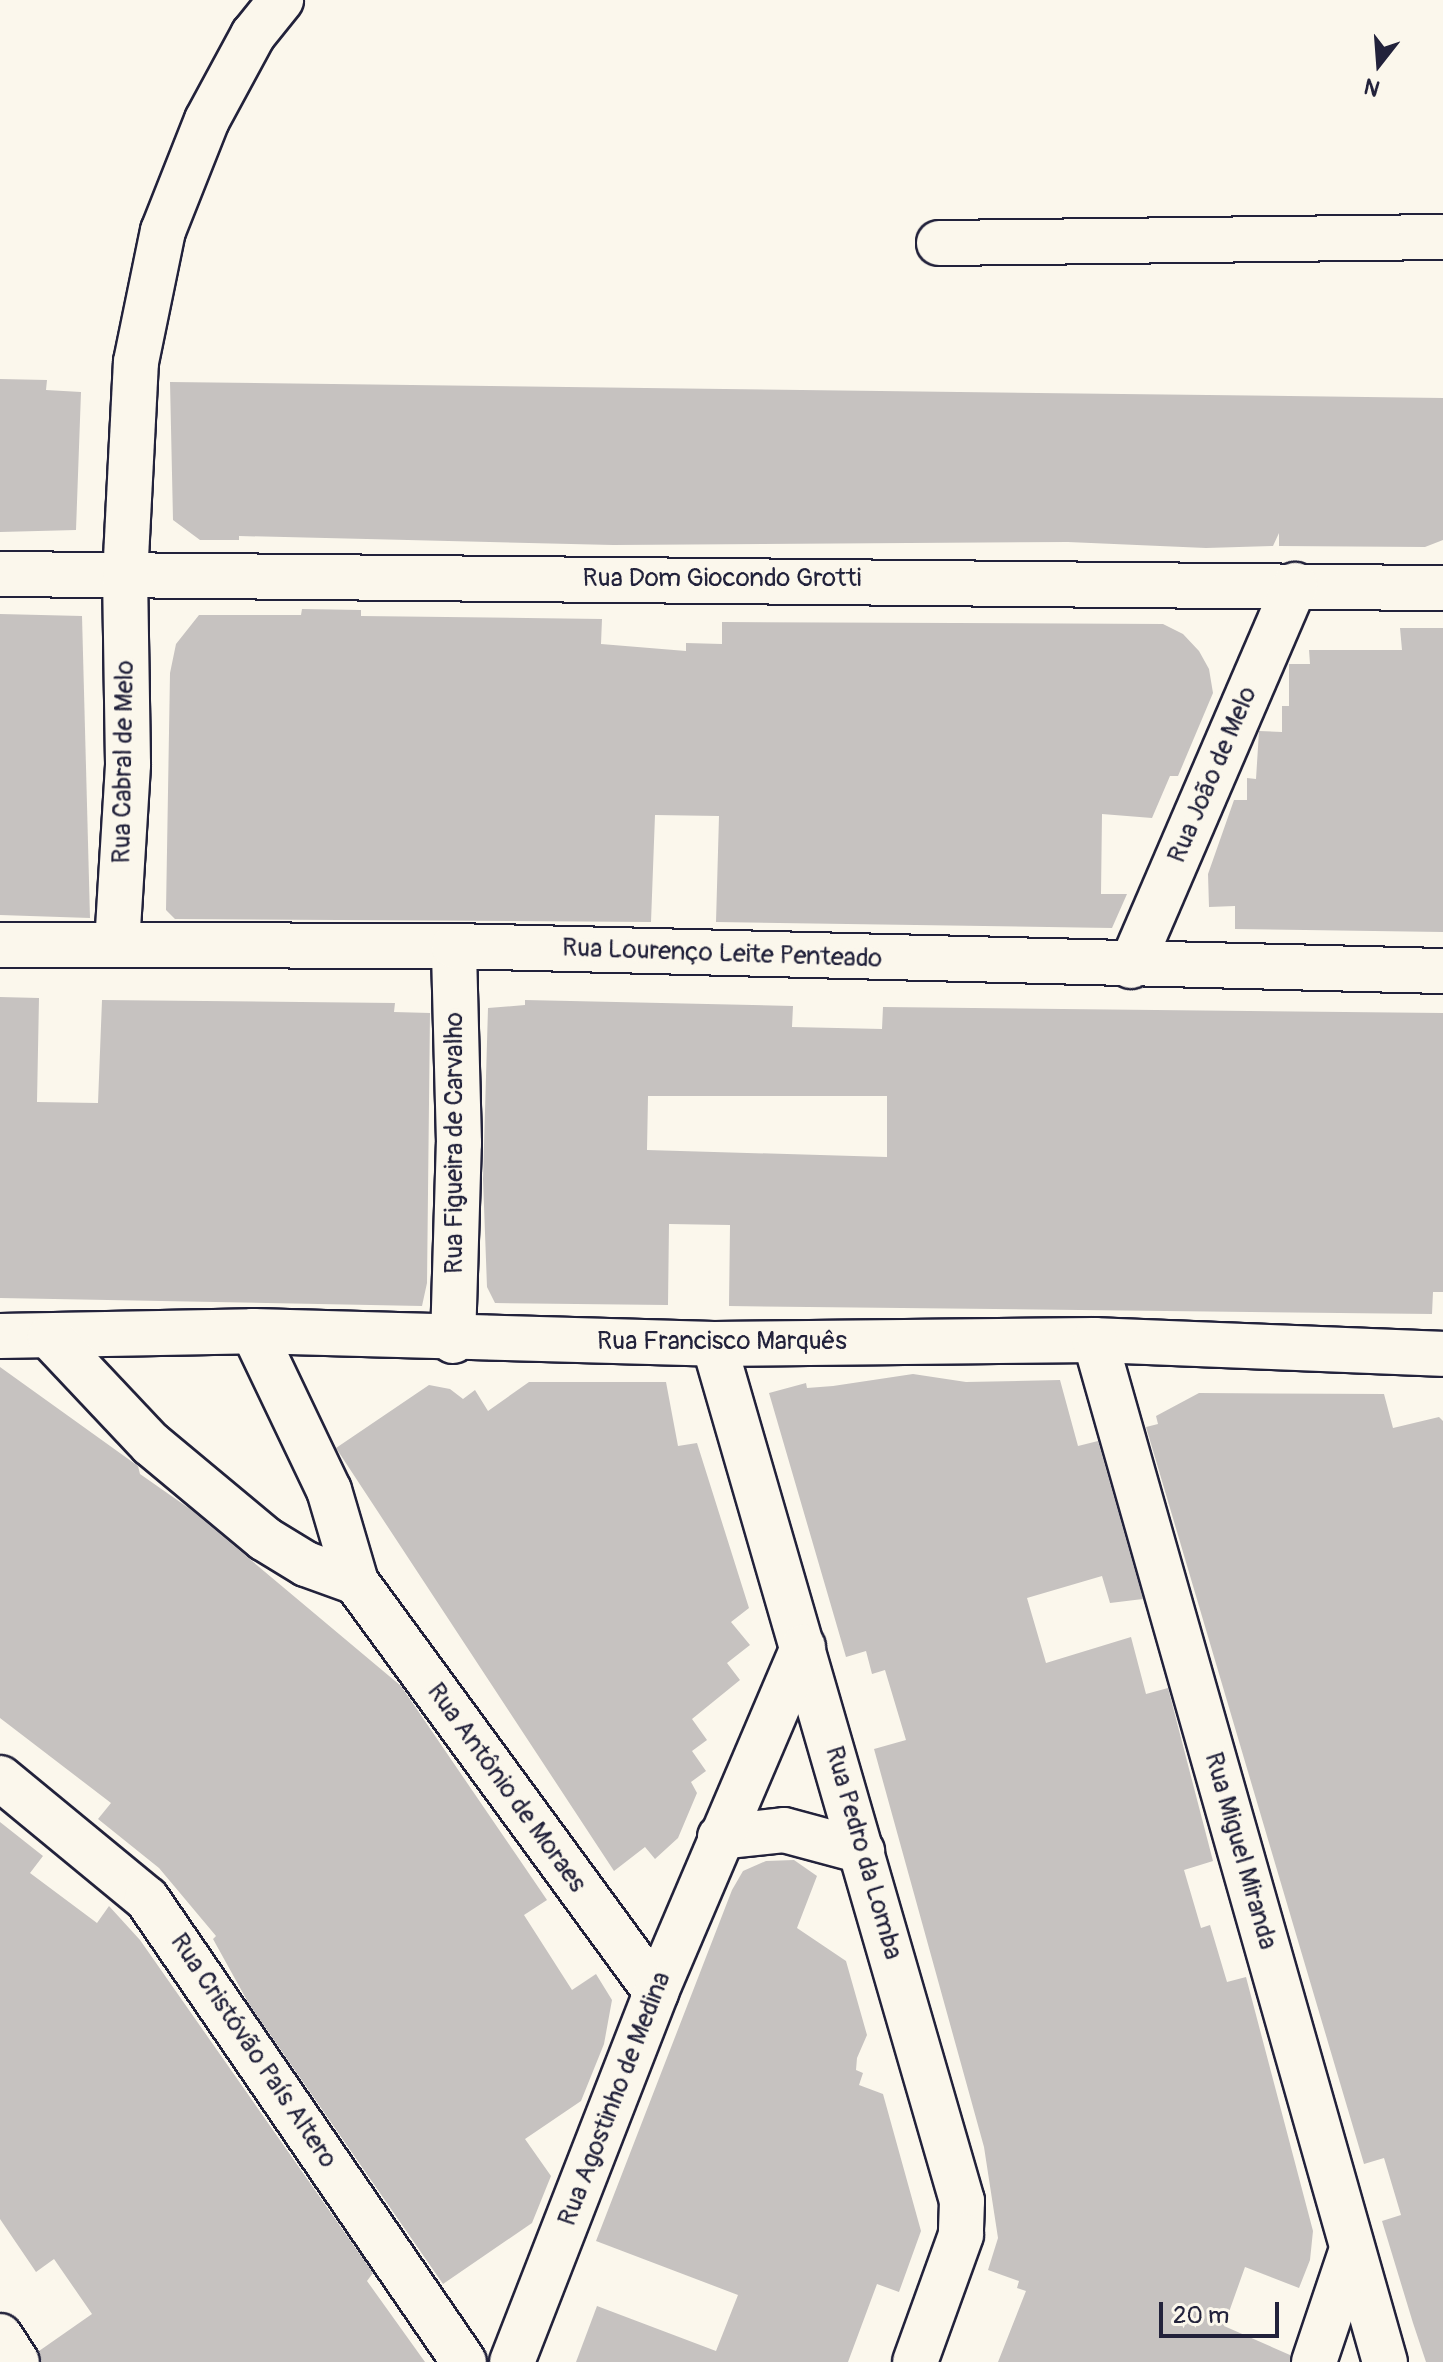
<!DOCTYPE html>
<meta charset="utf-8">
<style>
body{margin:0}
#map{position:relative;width:1443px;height:2362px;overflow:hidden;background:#fbf7ec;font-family:Pangolin,sans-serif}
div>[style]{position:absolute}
.building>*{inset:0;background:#c6c2c0}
.roads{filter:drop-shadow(2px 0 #22223b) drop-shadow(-2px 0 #22223b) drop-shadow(0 2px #22223b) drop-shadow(0 -2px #22223b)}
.street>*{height:44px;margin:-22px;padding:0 22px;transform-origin:22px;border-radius:22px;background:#fbf7ec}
.secondary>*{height:44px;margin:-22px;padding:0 22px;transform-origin:22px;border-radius:22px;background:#fbf7ec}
span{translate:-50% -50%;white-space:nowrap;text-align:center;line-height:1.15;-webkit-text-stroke:8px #fbf7ec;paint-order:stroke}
.street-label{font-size:26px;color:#22223b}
.north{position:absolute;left:1339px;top:24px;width:80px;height:80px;-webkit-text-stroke:6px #fbf7ec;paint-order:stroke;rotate:197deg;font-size:22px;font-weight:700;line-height:32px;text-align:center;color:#22223b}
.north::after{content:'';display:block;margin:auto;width:28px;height:36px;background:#22223b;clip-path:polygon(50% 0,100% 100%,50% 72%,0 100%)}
.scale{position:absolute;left:1159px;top:2302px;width:120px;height:36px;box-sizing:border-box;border:4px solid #22223b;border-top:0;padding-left:10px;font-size:24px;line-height:28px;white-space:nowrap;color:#22223b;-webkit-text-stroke:6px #fbf7ec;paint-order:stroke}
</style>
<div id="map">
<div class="building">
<div style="clip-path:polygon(0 379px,47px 380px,46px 390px,81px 392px,76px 530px,0 532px)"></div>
<div style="clip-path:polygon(170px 382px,1443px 398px,1443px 540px,1425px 547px,1279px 546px,1279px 533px,1273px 546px,1206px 548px,1068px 542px,613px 545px,239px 536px,239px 540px,200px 540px,173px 520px)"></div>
<div style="clip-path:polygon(302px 609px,361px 610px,361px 616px,602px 619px,601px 644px,686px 651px,686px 643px,722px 644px,722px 622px,1163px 624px,1183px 634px,1199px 651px,1209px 669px,1213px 693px,1178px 776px,1170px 776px,1152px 818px,1102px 814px,1101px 894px,1127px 894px,1112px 928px,716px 922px,719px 816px,655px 815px,651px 922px,175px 919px,166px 910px,170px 673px,176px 644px,199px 615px,301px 615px)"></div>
<div style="clip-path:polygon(0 614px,82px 616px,90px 918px,0 915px)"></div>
<div style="clip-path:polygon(1400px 628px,1443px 628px,1443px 932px,1235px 929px,1235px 906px,1209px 907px,1208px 874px,1234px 800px,1247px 800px,1247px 778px,1256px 779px,1259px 731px,1282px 732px,1282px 706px,1289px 706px,1289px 664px,1310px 664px,1309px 650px,1402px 650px)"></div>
<div style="clip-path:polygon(0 997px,39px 998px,37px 1102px,98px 1103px,102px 1000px,395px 1003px,394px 1012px,430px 1013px,427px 1283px,422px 1306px,0 1298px)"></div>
<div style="clip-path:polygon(evenodd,525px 1000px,793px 1006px,792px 1027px,882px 1029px,883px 1007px,1443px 1013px,1443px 1292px,1433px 1292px,1432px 1314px,729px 1306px,730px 1225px,669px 1224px,668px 1305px,495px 1303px,487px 1287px,483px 1179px,488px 1008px,525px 1005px,525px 1000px,648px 1096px,887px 1096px,887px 1157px,647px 1150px,648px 1096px)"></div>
<div style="clip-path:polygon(0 1367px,138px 1466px,140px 1474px,190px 1509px,401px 1686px,547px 1900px,524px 1915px,572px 1990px,596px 1974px,612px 2000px,604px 2044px,581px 2101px,525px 2139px,551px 2176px,532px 2223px,443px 2284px,249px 2004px,213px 1939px,216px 1936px,159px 1868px,98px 1819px,111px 1803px,0 1718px)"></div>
<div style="clip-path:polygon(913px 1374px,966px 1382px,1060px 1380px,1078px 1446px,1098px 1441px,1143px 1599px,1110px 1603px,1102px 1576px,1027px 1598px,1046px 1663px,1131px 1637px,1146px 1694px,1168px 1688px,1213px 1861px,1184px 1870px,1201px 1928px,1210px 1925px,1227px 1982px,1246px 1977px,1313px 2231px,1310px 2260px,1299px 2288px,1245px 2267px,1224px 2326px,1290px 2355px,1290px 2362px,998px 2362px,1026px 2291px,1017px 2288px,1019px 2281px,988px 2270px,998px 2238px,984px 2147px,874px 1749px,906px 1740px,885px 1670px,872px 1674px,866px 1651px,846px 1657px,769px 1393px,806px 1383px,807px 1388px,833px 1386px)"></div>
<div style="clip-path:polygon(529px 1382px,666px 1382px,678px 1446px,697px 1443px,749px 1608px,731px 1622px,750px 1645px,727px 1663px,740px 1680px,692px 1719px,707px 1740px,692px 1751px,706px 1771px,691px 1782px,697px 1793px,678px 1838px,655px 1859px,645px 1847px,614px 1871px,336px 1448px,429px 1385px,450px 1389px,463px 1399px,475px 1390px,488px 1411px)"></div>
<div style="clip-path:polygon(1199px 1393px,1384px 1394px,1393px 1428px,1439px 1417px,1443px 1421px,1443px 2362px,1426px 2362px,1413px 2323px,1382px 2221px,1401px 2215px,1384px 2158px,1364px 2164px,1146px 1427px,1158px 1424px,1156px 1416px)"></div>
<div style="clip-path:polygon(0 1822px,43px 1856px,30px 1873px,97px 1923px,109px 1906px,140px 1940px,373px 2273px,367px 2281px,425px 2362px,42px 2362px,39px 2351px,92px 2314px,54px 2259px,36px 2272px,0 2219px)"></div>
<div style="clip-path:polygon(794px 1860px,817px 1876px,797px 1928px,846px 1961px,867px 2035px,857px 2058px,856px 2070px,863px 2073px,859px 2085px,883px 2094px,921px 2231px,899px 2292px,877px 2284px,848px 2362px,576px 2362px,597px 2306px,716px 2351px,738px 2295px,596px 2241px,732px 1890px,743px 1871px,766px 1861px)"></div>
</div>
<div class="roads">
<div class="street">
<div style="left:939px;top:243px;width:504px;rotate:-0.68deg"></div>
<div style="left:0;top:574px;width:1443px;rotate:0.56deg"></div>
<div style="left:117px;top:945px;width:181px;rotate:-86.5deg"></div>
<div style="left:128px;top:764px;width:186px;rotate:-90.9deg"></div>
<div style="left:125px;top:578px;width:216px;rotate:-87.1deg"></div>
<div style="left:136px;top:362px;width:134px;rotate:-78.4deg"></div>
<div style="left:163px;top:231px;width:119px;rotate:-68.4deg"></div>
<div style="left:207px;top:120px;width:97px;rotate:-61.6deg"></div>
<div style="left:253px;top:35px;width:45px;rotate:-51.3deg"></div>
<div style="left:1131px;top:966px;width:415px;rotate:-66.7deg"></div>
<div style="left:253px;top:1331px;width:176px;rotate:64.5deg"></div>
<div style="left:329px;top:1490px;width:96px;rotate:73.6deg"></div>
<div style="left:356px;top:1582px;width:508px;rotate:53.81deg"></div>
<div style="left:0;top:1336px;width:253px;rotate:-1.1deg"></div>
<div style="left:253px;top:1331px;width:461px;rotate:1.6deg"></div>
<div style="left:714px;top:1344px;width:381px;rotate:-0.6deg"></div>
<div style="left:1095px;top:1340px;width:348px;rotate:2.3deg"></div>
<div style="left:50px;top:1337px;width:147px;rotate:46.7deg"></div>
<div style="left:151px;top:1444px;width:148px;rotate:39.8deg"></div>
<div style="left:265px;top:1539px;width:48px;rotate:31.4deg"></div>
<div style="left:306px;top:1564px;width:53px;rotate:19.8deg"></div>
<div style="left:1095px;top:1340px;width:1062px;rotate:74.16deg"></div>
<div style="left:453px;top:1341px;width:198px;rotate:-88.3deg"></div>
<div style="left:459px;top:1143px;width:197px;rotate:-91.5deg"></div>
<div style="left:714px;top:1344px;width:892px;rotate:73.86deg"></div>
<div style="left:962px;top:2201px;width:34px;rotate:92deg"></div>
<div style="left:961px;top:2235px;width:135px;rotate:109.9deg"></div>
<div style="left:0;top:1778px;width:190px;rotate:39.5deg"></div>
<div style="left:147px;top:1899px;width:561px;rotate:55.6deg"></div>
<div style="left:720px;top:1837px;width:64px;rotate:-6.2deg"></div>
<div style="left:784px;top:1830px;width:81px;rotate:15.1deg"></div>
<div style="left:0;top:2336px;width:31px;rotate:57deg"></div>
<div style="left:512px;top:2362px;width:397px;rotate:-68.7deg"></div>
<div style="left:656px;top:1992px;width:375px;rotate:-66.9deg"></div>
<div style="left:1314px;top:2362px;width:119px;rotate:-71.4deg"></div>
</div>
<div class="secondary">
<div style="left:0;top:945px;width:454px;rotate:0.1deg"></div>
<div style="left:454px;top:946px;width:989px;rotate:1.45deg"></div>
</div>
</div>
<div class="street-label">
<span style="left:722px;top:579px">Rua Dom Giocondo Grotti</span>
<span style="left:124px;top:762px;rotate:-89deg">Rua Cabral de Melo</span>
<span style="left:1213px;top:775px;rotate:-67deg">Rua João de Melo</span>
<span style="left:722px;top:954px;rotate:2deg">Rua Lourenço Leite Penteado</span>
<span style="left:455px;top:1143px;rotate:-90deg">Rua Figueira de Carvalho</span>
<span style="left:722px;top:1342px">Rua Francisco Marquês</span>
<span style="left:506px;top:1788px;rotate:54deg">Rua Antônio de Moraes</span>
<span style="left:1240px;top:1851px;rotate:74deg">Rua Miguel Miranda</span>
<span style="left:863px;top:1853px;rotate:74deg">Rua Pedro da Lomba</span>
<span style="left:253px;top:2051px;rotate:56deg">Rua Cristóvão País Altero</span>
<span style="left:615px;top:2099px;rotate:-69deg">Rua Agostinho de Medina</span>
</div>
<div class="north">N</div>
<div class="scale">20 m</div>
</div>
